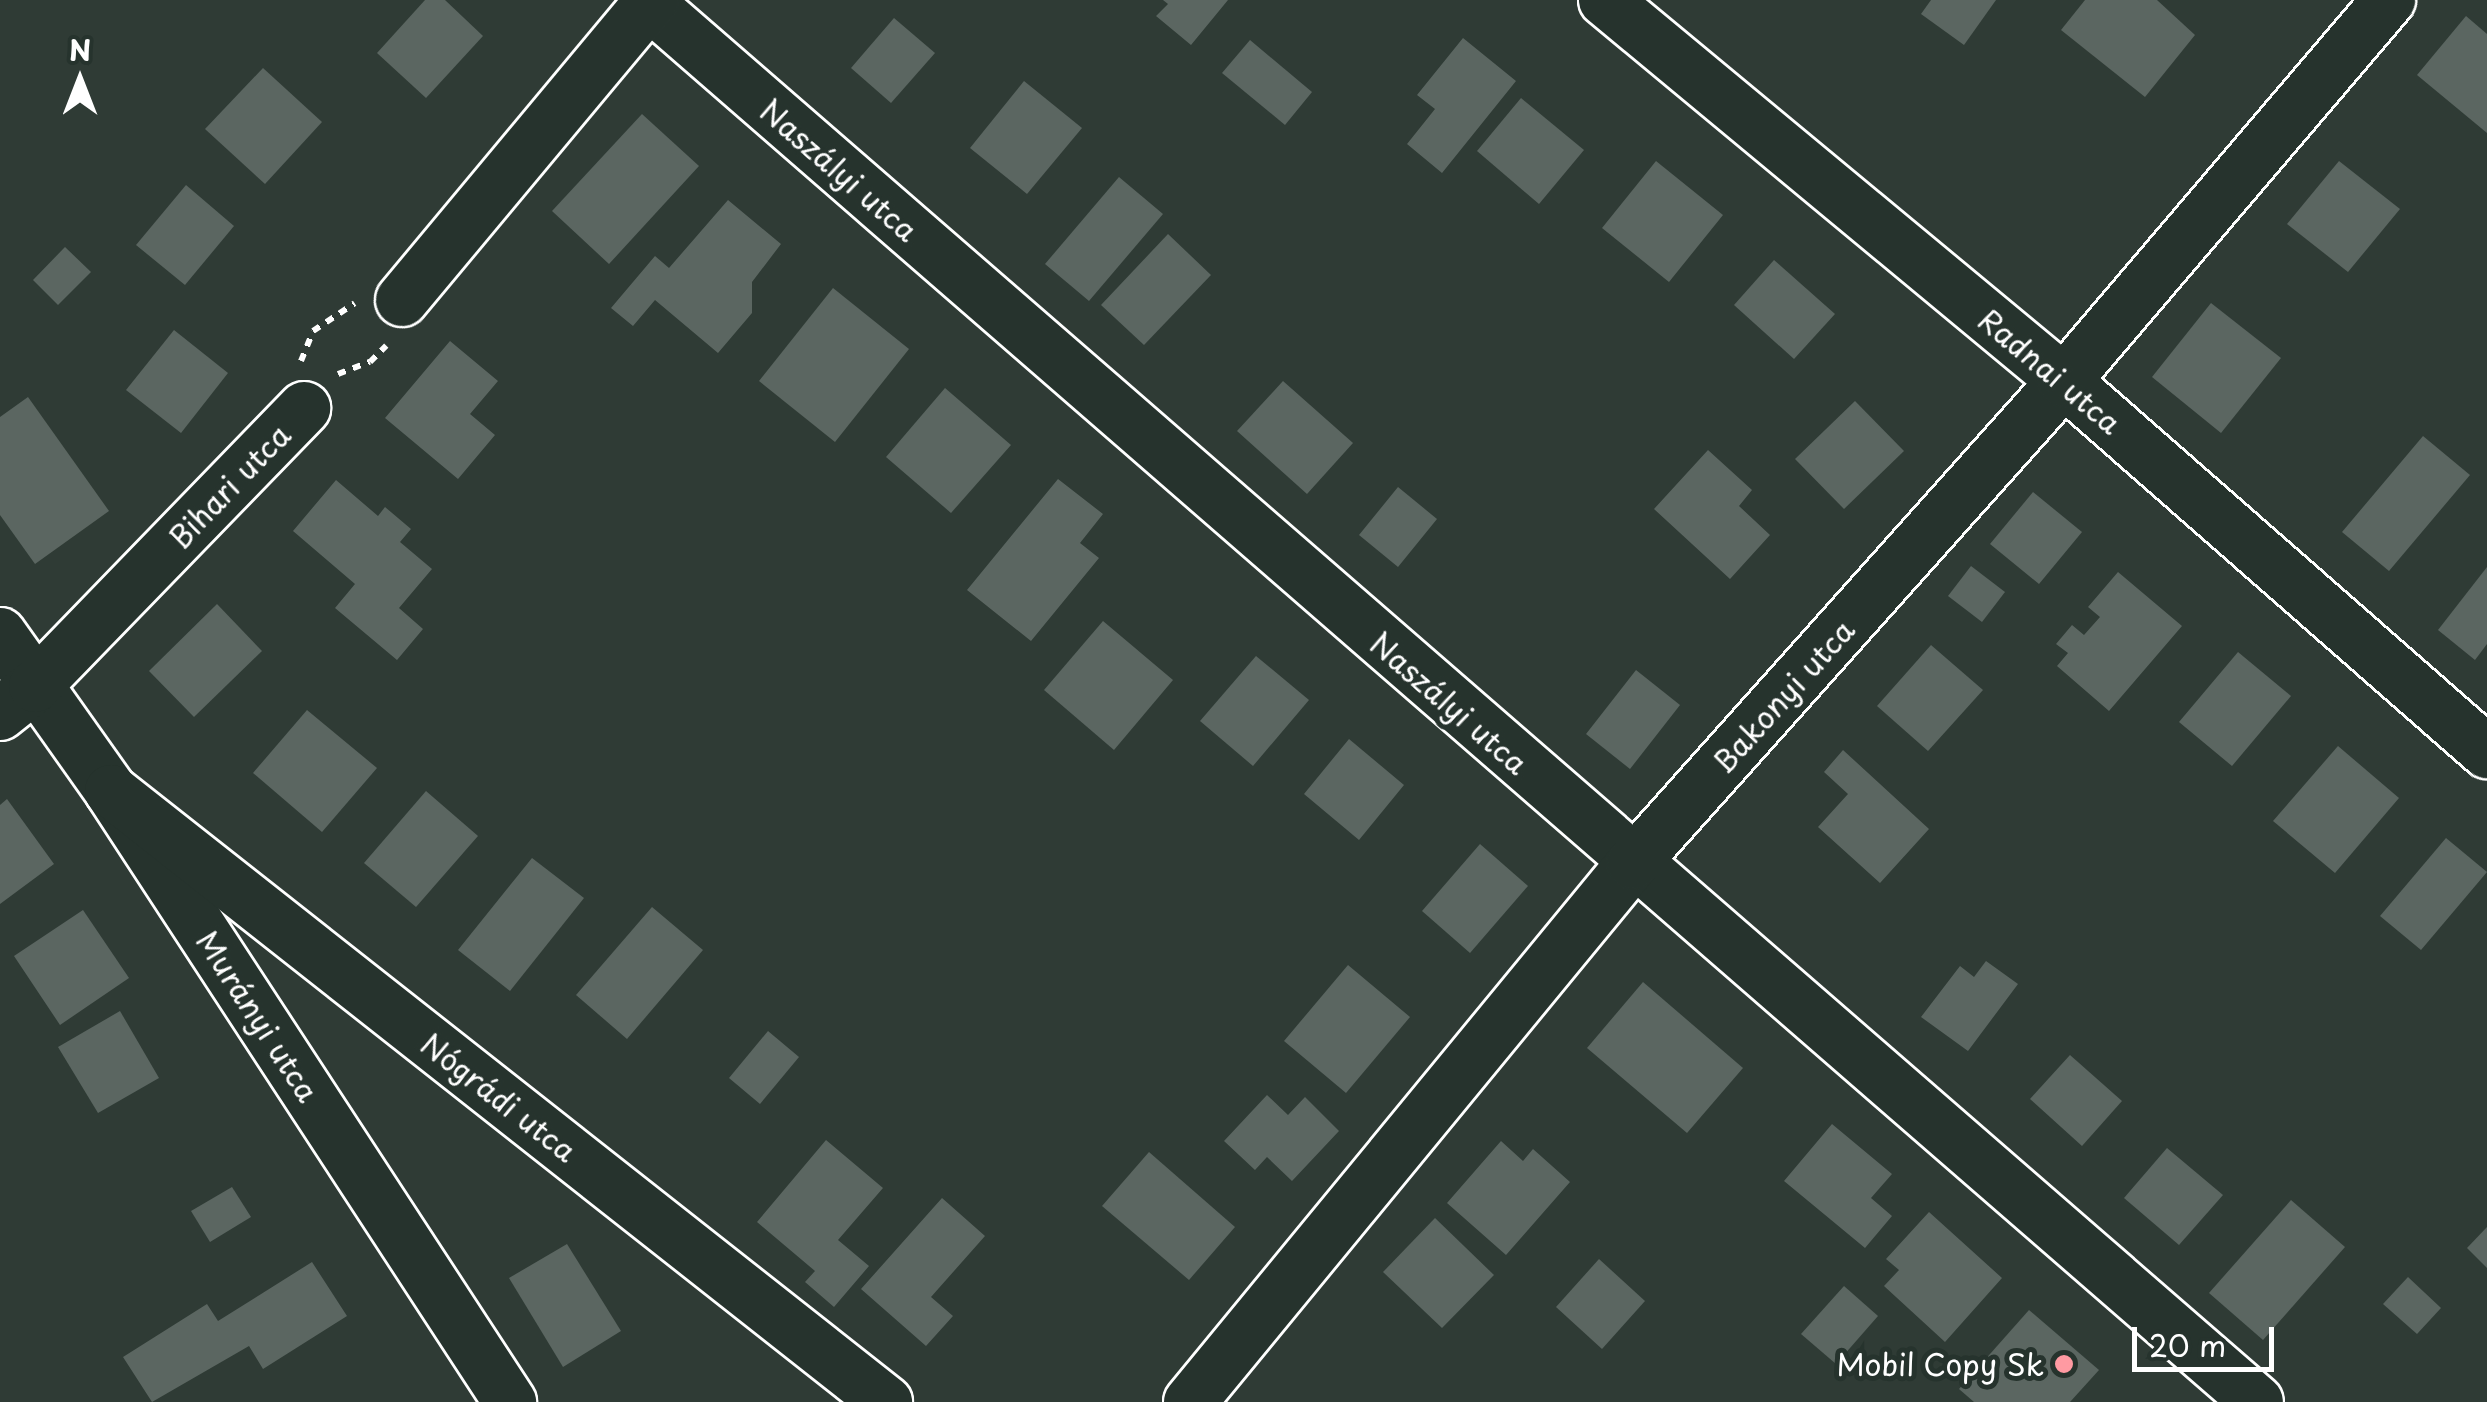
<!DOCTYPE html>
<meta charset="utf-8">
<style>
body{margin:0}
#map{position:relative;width:2487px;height:1402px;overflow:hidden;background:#2f3b35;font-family:"Playpen Sans",sans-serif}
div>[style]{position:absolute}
.building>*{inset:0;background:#5b6661}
.path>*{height:6px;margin-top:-3px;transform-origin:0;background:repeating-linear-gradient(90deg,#fff 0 8px,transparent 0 16px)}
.roads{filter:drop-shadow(2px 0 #fff) drop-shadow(-2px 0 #fff) drop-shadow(0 2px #fff) drop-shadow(0 -2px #fff)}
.minor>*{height:52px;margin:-26px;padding:0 26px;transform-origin:26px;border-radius:26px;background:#26332d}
.dots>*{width:28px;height:28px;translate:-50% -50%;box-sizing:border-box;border:5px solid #26332d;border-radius:50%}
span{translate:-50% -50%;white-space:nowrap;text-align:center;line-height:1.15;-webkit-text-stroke:10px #26332d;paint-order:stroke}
.street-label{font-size:30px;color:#fff}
.poi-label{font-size:30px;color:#fff}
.right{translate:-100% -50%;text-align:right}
.north{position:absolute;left:30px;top:30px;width:100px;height:100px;-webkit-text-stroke:8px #26332d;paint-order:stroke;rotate:0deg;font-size:28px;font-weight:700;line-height:40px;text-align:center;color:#fff}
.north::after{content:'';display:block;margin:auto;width:35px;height:45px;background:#fff;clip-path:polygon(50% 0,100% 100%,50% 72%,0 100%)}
.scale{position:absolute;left:2132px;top:1327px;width:142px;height:45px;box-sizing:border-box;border:5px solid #fff;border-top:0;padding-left:12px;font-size:30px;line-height:35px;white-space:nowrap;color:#fff;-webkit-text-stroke:8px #26332d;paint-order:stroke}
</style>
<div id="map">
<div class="building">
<div style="clip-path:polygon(425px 0,445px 0,483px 36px,426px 98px,377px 53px)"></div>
<div style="clip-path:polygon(1163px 0,1228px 0,1191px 45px,1156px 16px,1168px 4px)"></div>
<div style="clip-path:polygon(1931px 0,1996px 0,1964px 45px,1921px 14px)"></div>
<div style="clip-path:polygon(2085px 0,2157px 0,2195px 35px,2145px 97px,2061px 30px)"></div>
<div style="clip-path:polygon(2466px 16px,2487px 34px,2487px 133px,2417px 75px)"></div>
<div style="clip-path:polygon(894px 18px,935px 53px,891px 103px,851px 68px)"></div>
<div style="clip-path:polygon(1463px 38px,1516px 81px,1442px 173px,1407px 144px,1435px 109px,1417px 95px)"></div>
<div style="clip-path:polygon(1250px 40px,1312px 92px,1285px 125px,1222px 73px)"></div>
<div style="clip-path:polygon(263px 68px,322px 122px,265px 184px,205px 129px)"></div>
<div style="clip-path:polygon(1024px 81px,1082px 128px,1027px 194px,970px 148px)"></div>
<div style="clip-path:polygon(1521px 98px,1584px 150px,1539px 204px,1477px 151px)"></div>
<div style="clip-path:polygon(642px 114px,699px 166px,609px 264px,552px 211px)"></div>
<div style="clip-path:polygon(1656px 161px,1723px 215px,1669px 282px,1602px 228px)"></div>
<div style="clip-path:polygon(2339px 161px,2400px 209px,2348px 272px,2287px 224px)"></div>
<div style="clip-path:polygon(1119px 177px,1163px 214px,1089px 301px,1045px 264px)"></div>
<div style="clip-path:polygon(186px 185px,234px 226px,185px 285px,136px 245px)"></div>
<div style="clip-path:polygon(728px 200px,781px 244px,752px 282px,752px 313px,718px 353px,655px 300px,633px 326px,611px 308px,655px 256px,669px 268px)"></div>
<div style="clip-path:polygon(1168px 234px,1211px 275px,1144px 345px,1101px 305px)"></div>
<div style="clip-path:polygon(65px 247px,91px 272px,58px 305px,33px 280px)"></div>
<div style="clip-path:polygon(1774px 260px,1835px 314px,1794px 359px,1734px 305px)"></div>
<div style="clip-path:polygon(833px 288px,909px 349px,835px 442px,759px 381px)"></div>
<div style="clip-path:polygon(2211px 303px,2281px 358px,2221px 433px,2152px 377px)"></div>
<div style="clip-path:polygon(174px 330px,228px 373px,181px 433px,126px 390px)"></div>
<div style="clip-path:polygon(450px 341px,498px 381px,470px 414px,495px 435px,458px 479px,385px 418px)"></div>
<div style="clip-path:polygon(1283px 381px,1353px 443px,1307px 494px,1237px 431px)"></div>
<div style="clip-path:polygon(945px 388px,1011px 445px,951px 513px,886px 457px)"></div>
<div style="clip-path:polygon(28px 397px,109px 511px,35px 564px,0 515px,0 417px)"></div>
<div style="clip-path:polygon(1855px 401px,1904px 451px,1844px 509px,1795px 459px)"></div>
<div style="clip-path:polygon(2423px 436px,2470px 475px,2389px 571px,2342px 532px)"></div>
<div style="clip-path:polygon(1708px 450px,1752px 490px,1739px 506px,1770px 535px,1730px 579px,1654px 509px)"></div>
<div style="clip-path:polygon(1058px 479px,1103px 514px,1080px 543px,1099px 558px,1031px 641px,967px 590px)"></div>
<div style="clip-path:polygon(336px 480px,378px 516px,385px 507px,411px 529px,400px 542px,432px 569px,399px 608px,423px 629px,397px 660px,335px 608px,355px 584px,293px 531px)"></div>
<div style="clip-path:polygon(1398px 487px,1437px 519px,1398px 567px,1359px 535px)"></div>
<div style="clip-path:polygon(2033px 492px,2082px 532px,2039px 584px,1990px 544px)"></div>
<div style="clip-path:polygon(1971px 566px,2005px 592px,1982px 622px,1948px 596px)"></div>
<div style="clip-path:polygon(2487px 567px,2487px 644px,2475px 660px,2438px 630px)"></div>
<div style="clip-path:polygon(2118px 572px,2182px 626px,2109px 711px,2057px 666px,2068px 653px,2056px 644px,2072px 625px,2084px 635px,2100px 617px,2088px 607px)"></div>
<div style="clip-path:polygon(217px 604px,262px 651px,194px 717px,149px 671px)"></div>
<div style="clip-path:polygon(1103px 621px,1173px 680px,1114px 750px,1044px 690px)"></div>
<div style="clip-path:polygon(1931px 645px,1983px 690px,1928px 751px,1877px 706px)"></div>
<div style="clip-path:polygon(2238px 652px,2291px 696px,2232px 766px,2179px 722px)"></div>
<div style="clip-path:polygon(1256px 656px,1309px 700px,1253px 766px,1200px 721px)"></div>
<div style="clip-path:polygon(1636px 670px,1680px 705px,1630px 769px,1586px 734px)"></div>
<div style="clip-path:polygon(307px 710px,377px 768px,322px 832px,253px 773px)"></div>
<div style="clip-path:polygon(1349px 739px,1404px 785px,1359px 840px,1304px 794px)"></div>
<div style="clip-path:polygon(2338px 746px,2399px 798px,2335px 873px,2273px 821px)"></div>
<div style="clip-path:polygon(1843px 750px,1929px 829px,1880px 883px,1818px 827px,1848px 794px,1824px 772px)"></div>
<div style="clip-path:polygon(426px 791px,478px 836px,416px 907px,364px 863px)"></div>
<div style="clip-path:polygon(7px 799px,54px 864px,0 904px,0 805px)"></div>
<div style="clip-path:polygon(2446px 838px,2487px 872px,2421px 950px,2380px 916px)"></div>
<div style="clip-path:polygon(1480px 844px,1528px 886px,1470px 953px,1422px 911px)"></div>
<div style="clip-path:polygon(532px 858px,584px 898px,510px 991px,458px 950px)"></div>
<div style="clip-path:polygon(652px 907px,703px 950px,627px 1039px,576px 995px)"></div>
<div style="clip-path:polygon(83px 910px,129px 978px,60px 1025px,14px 956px)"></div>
<div style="clip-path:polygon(1986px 961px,2018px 984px,1968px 1051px,1921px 1017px,1960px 966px,1974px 977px)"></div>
<div style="clip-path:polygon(1348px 965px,1410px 1017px,1346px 1093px,1284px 1041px)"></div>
<div style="clip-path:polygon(1643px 982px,1743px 1068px,1687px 1133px,1587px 1048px)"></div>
<div style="clip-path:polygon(120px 1011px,159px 1078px,98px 1113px,58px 1047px)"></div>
<div style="clip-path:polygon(768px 1031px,799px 1057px,760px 1104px,729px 1078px)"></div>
<div style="clip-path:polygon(2070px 1055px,2122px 1101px,2082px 1146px,2030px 1099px)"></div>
<div style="clip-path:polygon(1267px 1095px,1288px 1115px,1305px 1097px,1339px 1131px,1292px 1181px,1267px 1157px,1255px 1170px,1224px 1141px)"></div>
<div style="clip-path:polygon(1832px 1124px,1892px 1174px,1871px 1198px,1892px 1216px,1865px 1248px,1784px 1181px)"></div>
<div style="clip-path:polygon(826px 1140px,883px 1188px,838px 1240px,869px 1266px,834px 1307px,805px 1282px,815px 1271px,757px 1222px)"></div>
<div style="clip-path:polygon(1501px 1141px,1523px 1161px,1533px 1149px,1570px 1182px,1506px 1255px,1447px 1203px)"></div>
<div style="clip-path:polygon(2167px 1148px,2223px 1195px,2179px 1245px,2124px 1198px)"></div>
<div style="clip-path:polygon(1149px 1152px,1235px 1227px,1189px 1280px,1102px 1206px)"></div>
<div style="clip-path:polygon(232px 1187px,251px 1217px,210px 1242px,191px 1211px)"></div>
<div style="clip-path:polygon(942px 1198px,985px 1236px,931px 1297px,953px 1316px,926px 1346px,861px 1289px)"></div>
<div style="clip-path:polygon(2291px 1200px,2345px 1247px,2263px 1340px,2209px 1293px)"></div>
<div style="clip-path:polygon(1929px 1212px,2002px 1278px,1945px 1342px,1884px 1286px,1899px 1270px,1886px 1259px)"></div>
<div style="clip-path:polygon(1435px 1218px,1494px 1275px,1442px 1328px,1383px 1272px)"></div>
<div style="clip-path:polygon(2487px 1227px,2487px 1268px,2467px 1248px)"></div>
<div style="clip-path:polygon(567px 1244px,621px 1331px,563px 1367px,509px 1278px)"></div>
<div style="clip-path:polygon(1599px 1259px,1645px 1301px,1602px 1349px,1556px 1307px)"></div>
<div style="clip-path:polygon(312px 1262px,347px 1316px,263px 1369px,249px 1346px,152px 1402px,123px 1357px,207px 1304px,218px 1321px)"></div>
<div style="clip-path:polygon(2408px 1277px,2441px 1308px,2417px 1334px,2383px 1304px)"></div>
<div style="clip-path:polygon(1844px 1286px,1878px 1316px,1836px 1364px,1801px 1334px)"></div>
<div style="clip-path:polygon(2029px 1310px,2099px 1370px,2070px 1402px,1974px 1402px,1959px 1389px)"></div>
</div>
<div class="path">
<div style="left:301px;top:361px;width:32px;rotate:-68deg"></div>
<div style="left:313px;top:331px;width:50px;rotate:-33.7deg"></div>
<div style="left:338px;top:374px;width:34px;rotate:-21deg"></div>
<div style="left:370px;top:362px;width:23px;rotate:-45deg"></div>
</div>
<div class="roads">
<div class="minor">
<div style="left:645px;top:0;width:2136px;rotate:41.01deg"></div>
<div style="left:1605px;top:0;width:597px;rotate:39.69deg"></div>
<div style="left:2064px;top:381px;width:563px;rotate:41.25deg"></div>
<div style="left:402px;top:300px;width:391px;rotate:-50.2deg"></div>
<div style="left:0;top:634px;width:192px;rotate:54.7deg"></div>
<div style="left:111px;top:791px;width:730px;rotate:56.85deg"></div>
<div style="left:0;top:714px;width:45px;rotate:-38.7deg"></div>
<div style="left:35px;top:686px;width:387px;rotate:-45.9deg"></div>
<div style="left:111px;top:791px;width:987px;rotate:38.25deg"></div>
<div style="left:1190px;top:1402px;width:698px;rotate:-50.58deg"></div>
<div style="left:1633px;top:863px;width:647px;rotate:-48.2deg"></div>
<div style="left:2064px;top:381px;width:501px;rotate:-49.54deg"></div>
</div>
</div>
<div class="dots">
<div style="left:2064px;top:1364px;background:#ff9aa2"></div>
</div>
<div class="street-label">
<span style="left:839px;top:170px;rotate:41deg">Naszályi utca</span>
<span style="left:2050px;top:371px;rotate:40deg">Radnai utca</span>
<span style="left:229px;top:486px;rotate:-46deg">Bihari utca</span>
<span style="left:1783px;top:696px;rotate:-48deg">Bakonyi utca</span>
<span style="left:1449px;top:703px;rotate:41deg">Naszályi utca</span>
<span style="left:258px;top:1016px;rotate:57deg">Murányi utca</span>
<span style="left:499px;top:1097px;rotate:38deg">Nógrádi utca</span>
</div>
<div class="poi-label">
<span class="right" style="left:2044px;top:1364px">Mobil Copy Sk</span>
</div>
<div class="north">N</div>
<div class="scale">20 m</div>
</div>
